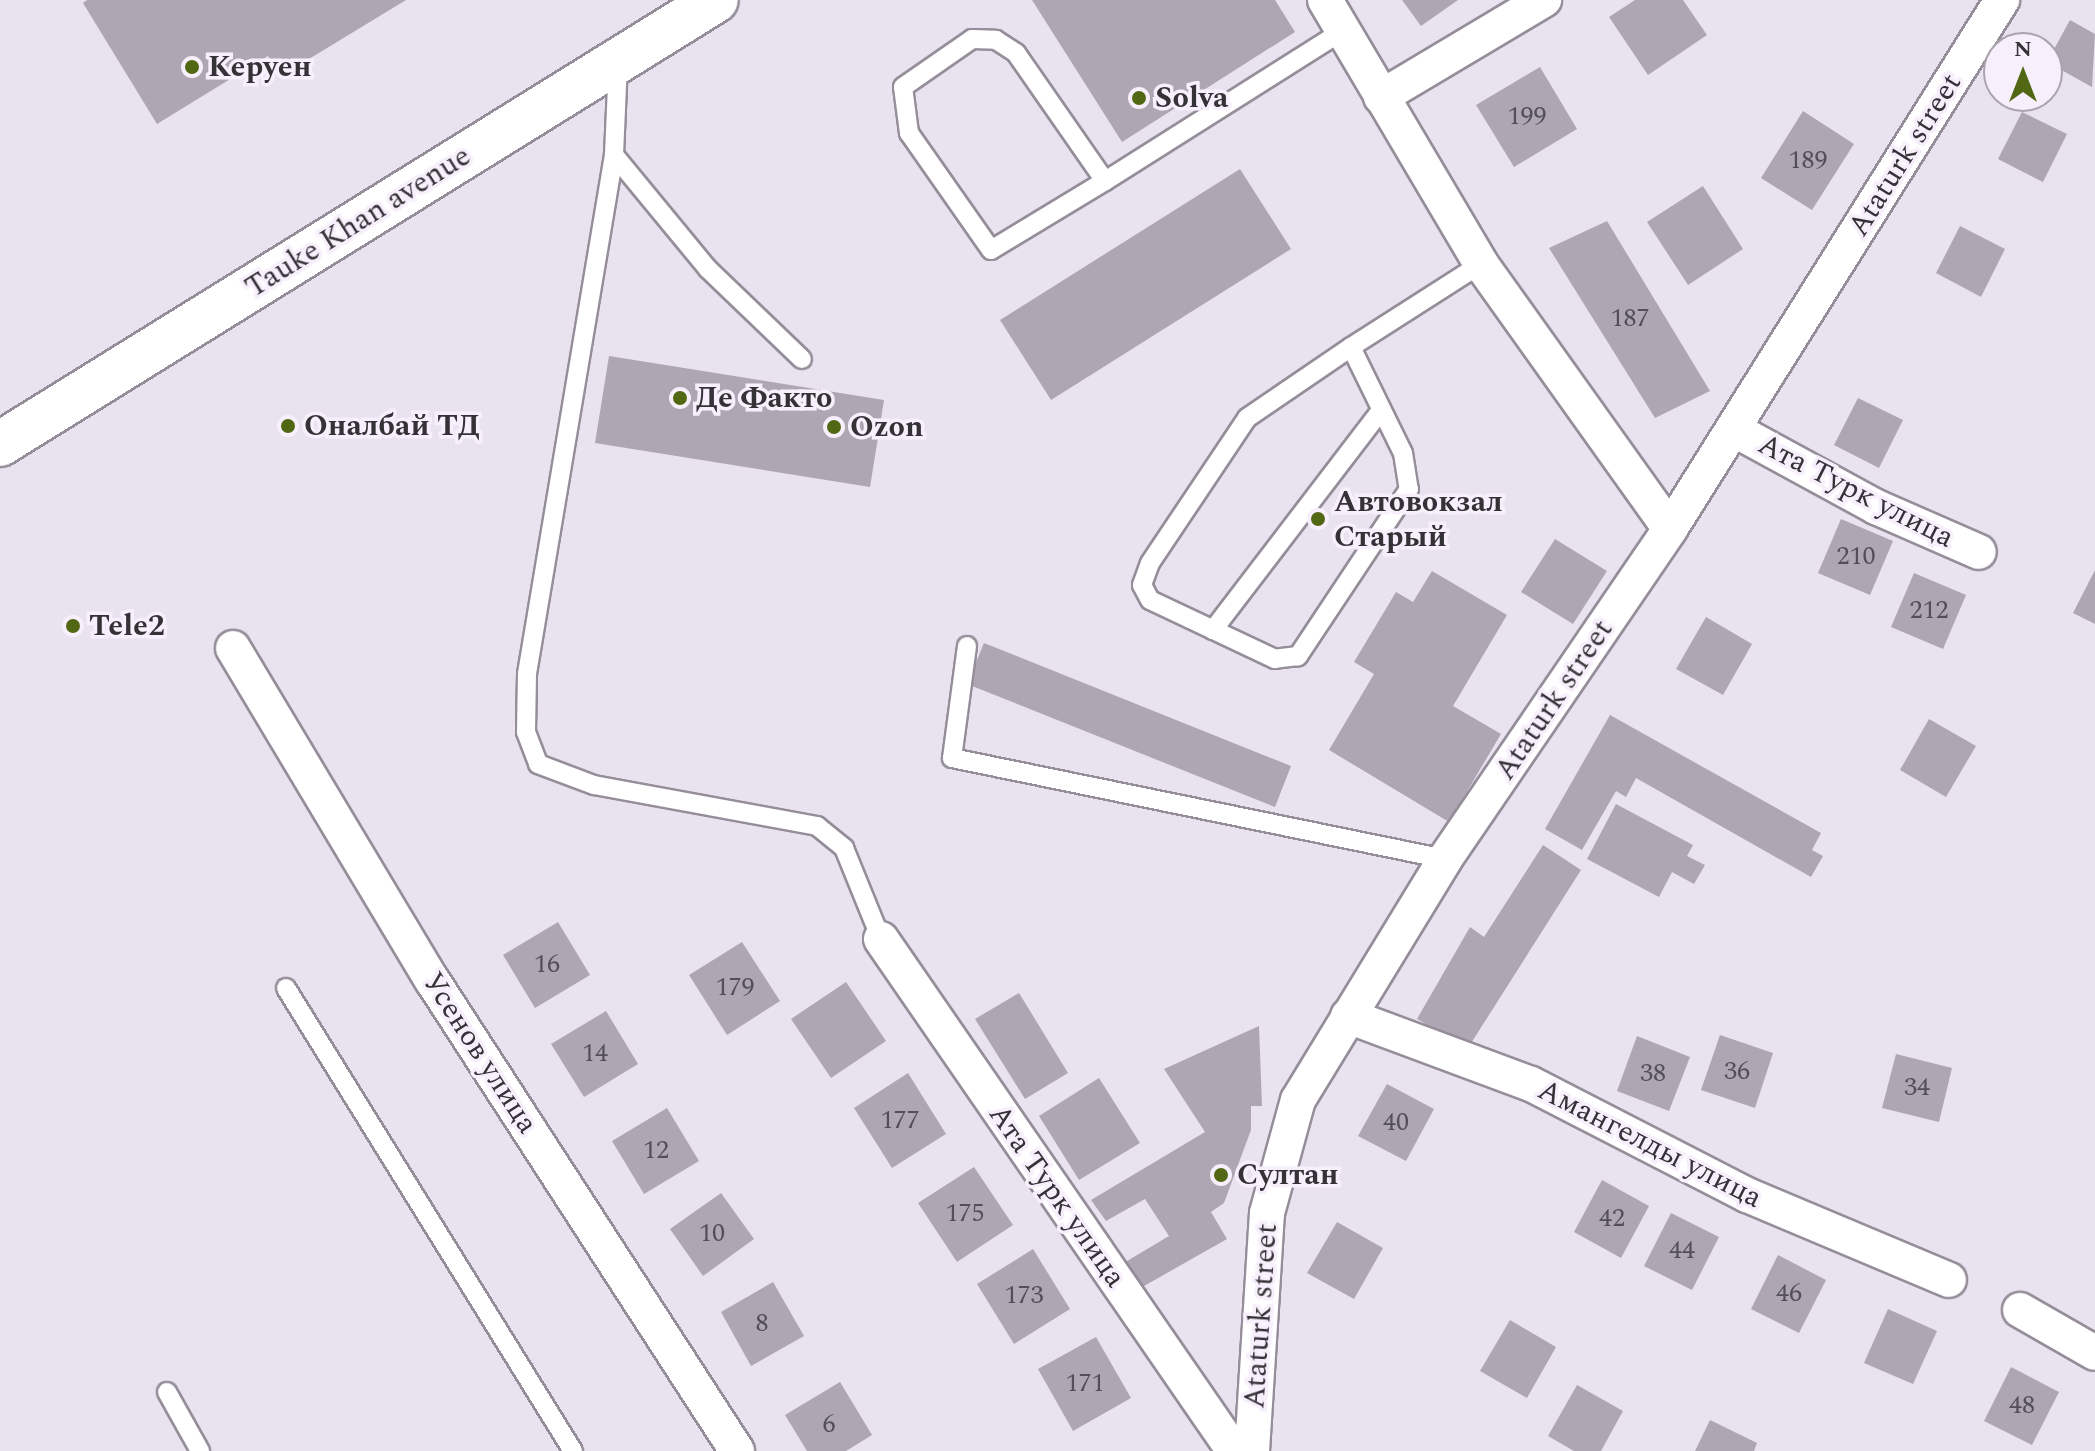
<!DOCTYPE html>
<meta charset="utf-8">
<style>
body{margin:0}
#map{position:relative;width:2095px;height:1451px;overflow:hidden;background:#e9e2ef;font-family:Spectral,serif}
div>[style]{position:absolute}
.building>*{inset:0;background:#aea7b3}
.roads{filter:drop-shadow(2px 0 #958e9a) drop-shadow(-2px 0 #958e9a) drop-shadow(0 2px #958e9a) drop-shadow(0 -2px #958e9a)}
.service>*{height:18px;margin:-9px;padding:0 9px;transform-origin:9px;border-radius:9px;background:#fff}
.minor>*{height:34px;margin:-17px;padding:0 17px;transform-origin:17px;border-radius:17px;background:#fff}
.tertiary>*{height:44px;margin:-22px;padding:0 22px;transform-origin:22px;border-radius:22px;background:#fff}
.dots>*{width:22px;height:22px;translate:-50% -50%;box-sizing:border-box;border:4px solid #f7f0fc;border-radius:50%}
span{translate:-50% -50%;white-space:nowrap;text-align:center;line-height:1.15;-webkit-text-stroke:7px #f7f0fc;paint-order:stroke}
.number-label{font-size:26px;color:#534f56}
.number-label span{-webkit-text-stroke-width:0}
.poi-label{font-size:30px;color:#353237;font-weight:700}
.left{translate:0 -50%;text-align:left}
.street-label{font-size:30px;color:#353237}
.north{position:absolute;left:1983px;top:32px;width:80px;height:80px;box-sizing:border-box;background:#f7f0fc;border:2px solid #a9a4ad;border-radius:50%;rotate:0deg;font-size:22px;font-weight:700;line-height:32px;text-align:center;color:#353237}
.north::after{content:'';display:block;margin:auto;width:28px;height:36px;background:#526714;clip-path:polygon(50% 0,100% 100%,50% 72%,0 100%)}
</style>
<div id="map">
<div class="building">
<div style="clip-path:polygon(87px 0,406px 0,281px 76px,268px 56px,157px 124px,83px 3px)"></div>
<div style="clip-path:polygon(1032px 0,1275px 0,1295px 32px,1122px 142px)"></div>
<div style="clip-path:polygon(1402px 0,1458px 0,1421px 26px)"></div>
<div style="clip-path:polygon(1635px 0,1683px 0,1707px 35px,1648px 75px,1609px 17px)"></div>
<div style="clip-path:polygon(2070px 20px,2095px 34px,2092px 87px,2047px 62px)"></div>
<div style="clip-path:polygon(1540px 67px,1577px 129px,1514px 167px,1476px 105px)"></div>
<div style="clip-path:polygon(1803px 111px,1854px 144px,1812px 210px,1761px 178px)"></div>
<div style="clip-path:polygon(2022px 112px,2067px 134px,2043px 182px,1998px 159px)"></div>
<div style="clip-path:polygon(1240px 169px,1291px 249px,1051px 400px,1000px 320px)"></div>
<div style="clip-path:polygon(1703px 186px,1743px 249px,1688px 285px,1647px 222px)"></div>
<div style="clip-path:polygon(1607px 221px,1710px 391px,1655px 418px,1549px 248px)"></div>
<div style="clip-path:polygon(1960px 226px,2005px 249px,1981px 297px,1936px 273px)"></div>
<div style="clip-path:polygon(609px 356px,884px 400px,870px 487px,595px 443px)"></div>
<div style="clip-path:polygon(1858px 398px,1903px 420px,1879px 468px,1834px 445px)"></div>
<div style="clip-path:polygon(1841px 519px,1893px 541px,1870px 595px,1818px 573px)"></div>
<div style="clip-path:polygon(1555px 539px,1607px 571px,1573px 624px,1521px 592px)"></div>
<div style="clip-path:polygon(2095px 570px,2095px 624px,2073px 613px)"></div>
<div style="clip-path:polygon(1432px 571px,1507px 615px,1453px 706px,1501px 734px,1449px 822px,1329px 750px,1374px 674px,1354px 662px,1396px 592px,1413px 602px)"></div>
<div style="clip-path:polygon(1914px 573px,1966px 595px,1943px 649px,1891px 627px)"></div>
<div style="clip-path:polygon(1706px 617px,1752px 644px,1723px 695px,1676px 669px)"></div>
<div style="clip-path:polygon(984px 643px,1291px 766px,1275px 807px,967px 684px)"></div>
<div style="clip-path:polygon(1610px 715px,1821px 833px,1812px 850px,1823px 856px,1811px 877px,1636px 778px,1626px 797px,1616px 791px,1582px 850px,1545px 829px)"></div>
<div style="clip-path:polygon(1929px 719px,1976px 746px,1946px 797px,1900px 770px)"></div>
<div style="clip-path:polygon(1616px 804px,1693px 845px,1687px 856px,1705px 865px,1694px 884px,1672px 872px,1659px 897px,1587px 859px)"></div>
<div style="clip-path:polygon(1543px 845px,1581px 870px,1468px 1048px,1417px 1019px,1470px 927px,1484px 937px)"></div>
<div style="clip-path:polygon(558px 922px,590px 975px,535px 1008px,503px 955px)"></div>
<div style="clip-path:polygon(742px 942px,780px 1001px,727px 1035px,689px 975px)"></div>
<div style="clip-path:polygon(846px 982px,886px 1041px,831px 1078px,791px 1019px)"></div>
<div style="clip-path:polygon(1019px 993px,1068px 1073px,1025px 1099px,975px 1019px)"></div>
<div style="clip-path:polygon(606px 1011px,638px 1064px,584px 1097px,551px 1044px)"></div>
<div style="clip-path:polygon(1259px 1026px,1262px 1106px,1251px 1106px,1251px 1130px,1224px 1203px,1211px 1212px,1227px 1239px,1137px 1290px,1122px 1264px,1169px 1236px,1145px 1199px,1106px 1221px,1091px 1200px,1205px 1132px,1164px 1069px)"></div>
<div style="clip-path:polygon(1720px 1035px,1773px 1053px,1755px 1108px,1701px 1090px)"></div>
<div style="clip-path:polygon(1637px 1036px,1690px 1057px,1669px 1111px,1617px 1091px)"></div>
<div style="clip-path:polygon(1896px 1054px,1952px 1068px,1939px 1122px,1882px 1108px)"></div>
<div style="clip-path:polygon(908px 1073px,946px 1134px,892px 1168px,854px 1108px)"></div>
<div style="clip-path:polygon(1099px 1078px,1140px 1143px,1079px 1180px,1039px 1116px)"></div>
<div style="clip-path:polygon(1387px 1084px,1434px 1109px,1406px 1161px,1358px 1136px)"></div>
<div style="clip-path:polygon(667px 1108px,699px 1161px,644px 1194px,612px 1141px)"></div>
<div style="clip-path:polygon(974px 1167px,1013px 1225px,957px 1262px,918px 1203px)"></div>
<div style="clip-path:polygon(1602px 1180px,1649px 1206px,1621px 1258px,1574px 1232px)"></div>
<div style="clip-path:polygon(721px 1193px,754px 1239px,703px 1276px,670px 1229px)"></div>
<div style="clip-path:polygon(1671px 1213px,1719px 1237px,1692px 1290px,1644px 1266px)"></div>
<div style="clip-path:polygon(1337px 1222px,1383px 1248px,1354px 1299px,1307px 1273px)"></div>
<div style="clip-path:polygon(1033px 1249px,1070px 1309px,1014px 1344px,977px 1284px)"></div>
<div style="clip-path:polygon(1778px 1255px,1826px 1280px,1799px 1333px,1751px 1309px)"></div>
<div style="clip-path:polygon(773px 1282px,804px 1336px,751px 1366px,721px 1312px)"></div>
<div style="clip-path:polygon(1888px 1309px,1937px 1331px,1913px 1384px,1864px 1363px)"></div>
<div style="clip-path:polygon(1510px 1320px,1556px 1347px,1527px 1398px,1480px 1371px)"></div>
<div style="clip-path:polygon(1096px 1337px,1131px 1398px,1073px 1431px,1038px 1369px)"></div>
<div style="clip-path:polygon(2011px 1367px,2059px 1392px,2032px 1445px,1984px 1421px)"></div>
<div style="clip-path:polygon(840px 1382px,872px 1435px,846px 1451px,807px 1451px,785px 1415px)"></div>
<div style="clip-path:polygon(1577px 1385px,1623px 1411px,1601px 1451px,1574px 1451px,1548px 1436px)"></div>
<div style="clip-path:polygon(1710px 1420px,1757px 1443px,1754px 1451px,1695px 1451px)"></div>
</div>
<div class="roads">
<div class="service">
<div style="left:618px;top:63px;width:92px;rotate:92.5deg"></div>
<div style="left:614px;top:155px;width:526px;rotate:99.52deg"></div>
<div style="left:527px;top:674px;width:58px;rotate:91deg"></div>
<div style="left:526px;top:732px;width:34px;rotate:69deg"></div>
<div style="left:538px;top:764px;width:60px;rotate:20.6deg"></div>
<div style="left:594px;top:785px;width:227px;rotate:10.4deg"></div>
<div style="left:817px;top:826px;width:35px;rotate:39deg"></div>
<div style="left:844px;top:848px;width:98px;rotate:67.9deg"></div>
<div style="left:614px;top:155px;width:148px;rotate:50.5deg"></div>
<div style="left:708px;top:269px;width:130px;rotate:43.8deg"></div>
<div style="left:1105px;top:181px;width:133px;rotate:148.8deg"></div>
<div style="left:991px;top:250px;width:143px;rotate:-125deg"></div>
<div style="left:909px;top:133px;width:46px;rotate:-97.4deg"></div>
<div style="left:903px;top:87px;width:84px;rotate:-34.8deg"></div>
<div style="left:972px;top:39px;width:24px;rotate:2deg"></div>
<div style="left:996px;top:40px;width:24px;rotate:33deg"></div>
<div style="left:1016px;top:53px;width:156px;rotate:55.2deg"></div>
<div style="left:1105px;top:181px;width:280px;rotate:-32.3deg"></div>
<div style="left:1351px;top:347px;width:118px;rotate:63.9deg"></div>
<div style="left:1403px;top:453px;width:36px;rotate:81deg"></div>
<div style="left:1409px;top:489px;width:201px;rotate:123.6deg"></div>
<div style="left:1298px;top:656px;width:23px;rotate:173deg"></div>
<div style="left:1275px;top:659px;width:138px;rotate:-154.7deg"></div>
<div style="left:1150px;top:600px;width:17px;rotate:-118deg"></div>
<div style="left:1142px;top:585px;width:23px;rotate:-70deg"></div>
<div style="left:1150px;top:563px;width:174px;rotate:-56.2deg"></div>
<div style="left:1247px;top:418px;width:126px;rotate:-34.3deg"></div>
<div style="left:1351px;top:347px;width:154px;rotate:-32.6deg"></div>
<div style="left:1213px;top:630px;width:277px;rotate:-52.6deg"></div>
<div style="left:967px;top:646px;width:113px;rotate:97.6deg"></div>
<div style="left:952px;top:758px;width:503px;rotate:11.58deg"></div>
<div style="left:286px;top:988px;width:545px;rotate:58.21deg"></div>
<div style="left:167px;top:1392px;width:68px;rotate:60.8deg"></div>
</div>
<div class="minor">
<div style="left:1325px;top:0;width:307px;rotate:59.4deg"></div>
<div style="left:1481px;top:264px;width:325px;rotate:54.5deg"></div>
<div style="left:1381px;top:97px;width:190px;rotate:-30.8deg"></div>
<div style="left:1733px;top:429px;width:163px;rotate:28.6deg"></div>
<div style="left:1876px;top:507px;width:112px;rotate:23.6deg"></div>
<div style="left:233px;top:648px;width:387px;rotate:59.1deg"></div>
<div style="left:432px;top:980px;width:561px;rotate:57.07deg"></div>
<div style="left:881px;top:939px;width:622px;rotate:55.42deg"></div>
<div style="left:1348px;top:1016px;width:195px;rotate:20.4deg"></div>
<div style="left:1531px;top:1084px;width:243px;rotate:27.2deg"></div>
<div style="left:1747px;top:1195px;width:219px;rotate:22.8deg"></div>
<div style="left:2020px;top:1310px;width:86px;rotate:29.8deg"></div>
<div style="left:1252px;top:1451px;width:238px;rotate:-86.4deg"></div>
<div style="left:1267px;top:1213px;width:117px;rotate:-74.7deg"></div>
<div style="left:1298px;top:1100px;width:282px;rotate:-58.6deg"></div>
<div style="left:1445px;top:859px;width:399px;rotate:-55.7deg"></div>
<div style="left:1670px;top:529px;width:625px;rotate:-57.89deg"></div>
</div>
<div class="tertiary">
<div style="left:0;top:444px;width:842px;rotate:-31.8deg"></div>
</div>
</div>
<div class="dots">
<div style="left:192px;top:67px;background:#526714"></div>
<div style="left:1139px;top:98px;background:#526714"></div>
<div style="left:680px;top:398px;background:#526714"></div>
<div style="left:288px;top:426px;background:#526714"></div>
<div style="left:834px;top:427px;background:#526714"></div>
<div style="left:1318px;top:519px;background:#526714"></div>
<div style="left:73px;top:626px;background:#526714"></div>
<div style="left:1221px;top:1175px;background:#526714"></div>
</div>
<div class="number-label">
<span style="left:1527px;top:117px">199</span>
<span style="left:1808px;top:161px">189</span>
<span style="left:1630px;top:319px">187</span>
<span style="left:1856px;top:557px">210</span>
<span style="left:1929px;top:611px">212</span>
<span style="left:547px;top:965px">16</span>
<span style="left:735px;top:988px">179</span>
<span style="left:595px;top:1054px">14</span>
<span style="left:1737px;top:1072px">36</span>
<span style="left:1653px;top:1074px">38</span>
<span style="left:1917px;top:1088px">34</span>
<span style="left:900px;top:1121px">177</span>
<span style="left:1396px;top:1123px">40</span>
<span style="left:656px;top:1151px">12</span>
<span style="left:965px;top:1214px">175</span>
<span style="left:1612px;top:1219px">42</span>
<span style="left:712px;top:1234px">10</span>
<span style="left:1682px;top:1251px">44</span>
<span style="left:1789px;top:1294px">46</span>
<span style="left:1024px;top:1296px">173</span>
<span style="left:762px;top:1324px">8</span>
<span style="left:1085px;top:1384px">171</span>
<span style="left:2022px;top:1406px">48</span>
<span style="left:829px;top:1425px">6</span>
</div>
<div class="poi-label">
<span class="left" style="left:208px;top:67px">Керуен</span>
<span class="left" style="left:1155px;top:98px">Solva</span>
<span class="left" style="left:696px;top:398px">Де Факто</span>
<span class="left" style="left:304px;top:426px">Оналбай ТД</span>
<span class="left" style="left:850px;top:427px">Ozon</span>
<span class="left" style="left:1334px;top:519px">Автовокзал<br>Старый</span>
<span class="left" style="left:89px;top:626px">Tele2</span>
<span class="left" style="left:1237px;top:1175px">Султан</span>
</div>
<div class="street-label">
<span style="left:1905px;top:155px;rotate:-58deg">Ataturk street</span>
<span style="left:358px;top:222px;rotate:-32deg">Tauke Khan avenue</span>
<span style="left:1856px;top:491px;rotate:27deg">Ата Турк улица</span>
<span style="left:1554px;top:700px;rotate:-56deg">Ataturk street</span>
<span style="left:480px;top:1053px;rotate:57deg">Усенов улица</span>
<span style="left:1650px;top:1144px;rotate:27deg">Амангелды улица</span>
<span style="left:1057px;top:1196px;rotate:55deg">Ата Турк улица</span>
<span style="left:1261px;top:1316px;rotate:-86deg">Ataturk street</span>
</div>
<div class="north">N</div>
</div>
